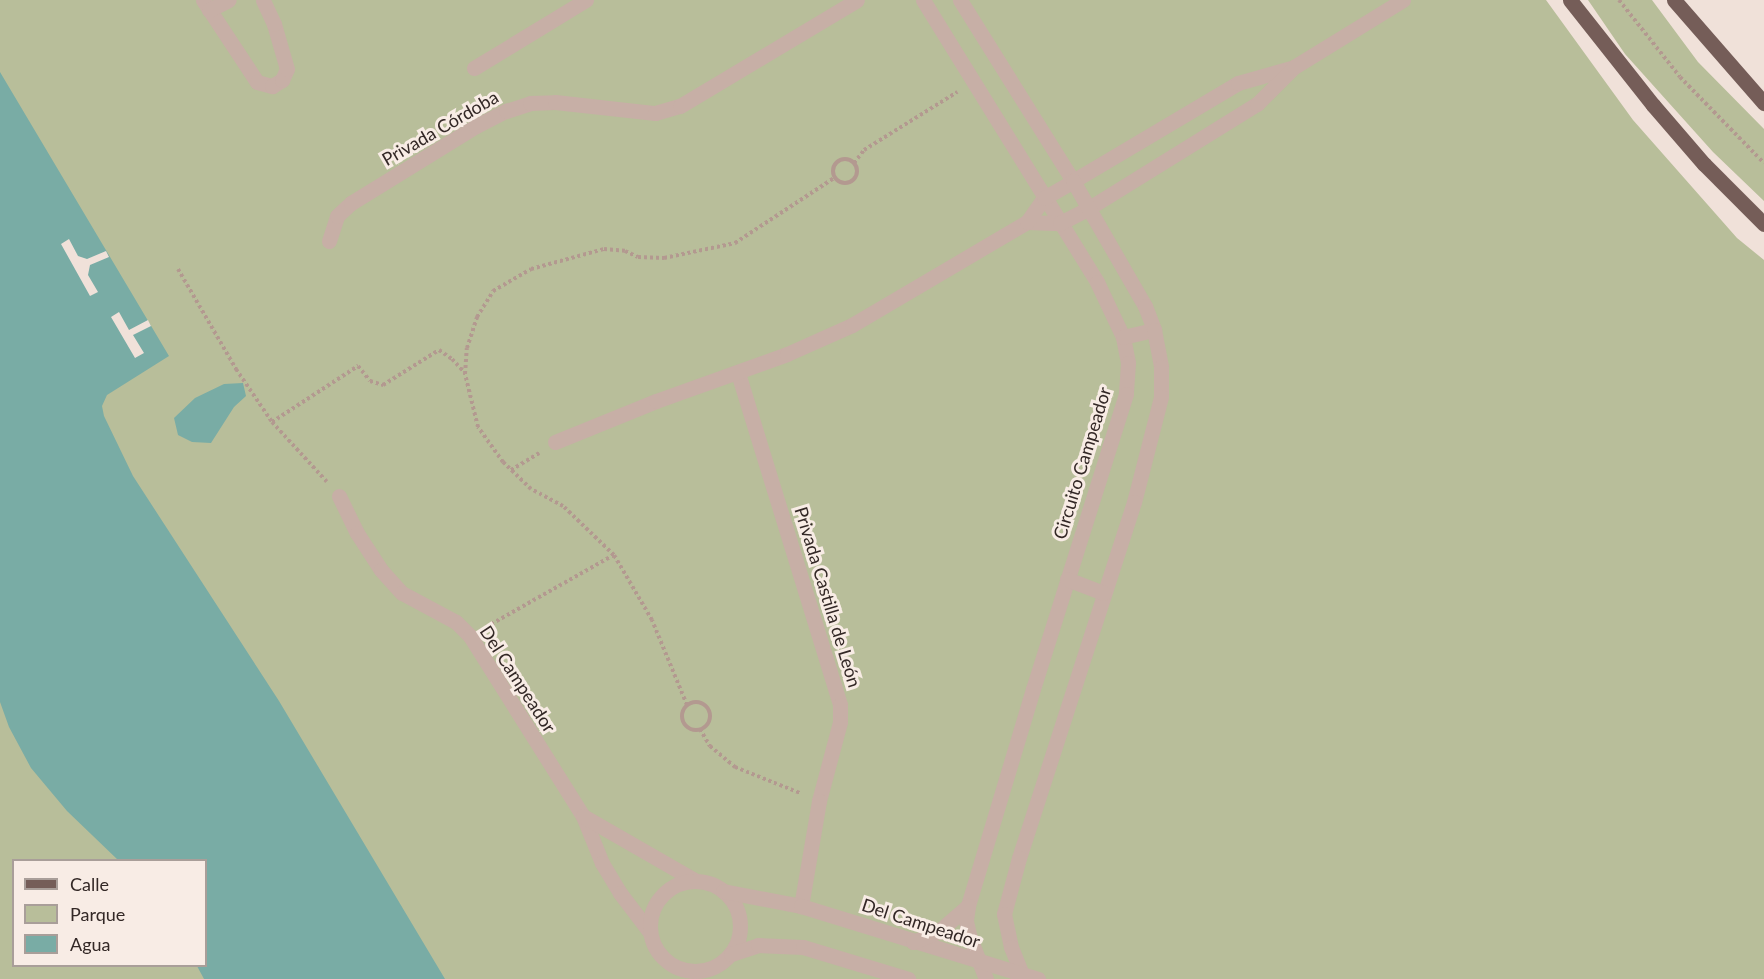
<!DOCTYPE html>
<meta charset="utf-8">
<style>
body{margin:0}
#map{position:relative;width:1764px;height:979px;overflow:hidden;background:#f0e1d9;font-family:Lato,sans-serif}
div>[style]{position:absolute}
.green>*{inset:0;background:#b8be9a}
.water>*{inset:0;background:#79aca5}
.pier>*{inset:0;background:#f0e1d9}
.path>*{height:4px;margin-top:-2px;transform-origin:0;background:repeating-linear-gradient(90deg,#b39990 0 3px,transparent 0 6px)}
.path>.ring{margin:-2px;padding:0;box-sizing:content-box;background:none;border:4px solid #b39990;border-radius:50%}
.minor>*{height:15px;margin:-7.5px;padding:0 7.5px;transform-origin:7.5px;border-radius:7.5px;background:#c7afa6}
.minor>.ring{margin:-7.5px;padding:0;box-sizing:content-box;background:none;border:15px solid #c7afa6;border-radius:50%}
.major>*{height:15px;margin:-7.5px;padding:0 7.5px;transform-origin:7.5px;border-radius:7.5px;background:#755d58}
span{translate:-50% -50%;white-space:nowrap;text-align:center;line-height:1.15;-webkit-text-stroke:6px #f8ece5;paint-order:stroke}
.street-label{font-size:18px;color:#332826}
.legend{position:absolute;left:12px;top:859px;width:195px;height:108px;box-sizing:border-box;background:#f8ece5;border:2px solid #a99e99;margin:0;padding:8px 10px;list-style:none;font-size:18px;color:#332826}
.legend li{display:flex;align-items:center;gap:12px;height:30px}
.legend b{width:30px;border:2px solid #a99e99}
</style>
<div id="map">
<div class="green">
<div style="clip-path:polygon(evenodd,0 0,1546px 0,1633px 120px,1737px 238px,1764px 260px,1764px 979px,0 979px,0 0,14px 860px,206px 860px,206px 966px,14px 966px,14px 860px)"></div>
<div style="clip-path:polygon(1588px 0,1652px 0,1698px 62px,1764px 129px,1764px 201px,1713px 152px,1625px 54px)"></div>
</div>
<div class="water">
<div style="clip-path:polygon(0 72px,169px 356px,107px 395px,102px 406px,104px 416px,133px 476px,279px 701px,445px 979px,204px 979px,197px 966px,206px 966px,206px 860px,118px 860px,67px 811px,31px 768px,9px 727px,0 702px)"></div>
<div style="clip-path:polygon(243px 383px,246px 396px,234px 407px,211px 443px,192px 442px,178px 435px,174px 418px,195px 398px,224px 384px)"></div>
</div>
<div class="pier">
<div style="clip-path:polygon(69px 239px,78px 256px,87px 259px,106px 251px,109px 257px,90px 265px,88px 275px,98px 292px,90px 296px,61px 244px)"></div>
<div style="clip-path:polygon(119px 312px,129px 330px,148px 320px,151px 326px,133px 335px,144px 353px,135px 358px,111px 317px)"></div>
</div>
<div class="path">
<div style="left:1619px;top:0;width:98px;rotate:51.6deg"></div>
<div style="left:1680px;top:77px;width:120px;rotate:45.7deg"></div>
<div class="ring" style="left:833px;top:159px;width:20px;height:20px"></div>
<div style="left:854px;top:163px;width:16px;rotate:-52deg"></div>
<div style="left:864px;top:150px;width:110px;rotate:-31.9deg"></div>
<div style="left:178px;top:269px;width:116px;rotate:59.9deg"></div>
<div style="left:236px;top:369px;width:64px;rotate:55.8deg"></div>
<div style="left:272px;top:422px;width:81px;rotate:47.5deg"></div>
<div style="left:272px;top:422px;width:103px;rotate:-33.1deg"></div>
<div style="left:358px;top:366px;width:19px;rotate:51deg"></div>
<div style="left:370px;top:381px;width:14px;rotate:17deg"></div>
<div style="left:383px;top:385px;width:66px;rotate:-32deg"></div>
<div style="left:439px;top:350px;width:16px;rotate:35deg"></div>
<div style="left:452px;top:359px;width:19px;rotate:47deg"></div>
<div style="left:511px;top:470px;width:33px;rotate:-31deg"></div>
<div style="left:486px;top:627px;width:147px;rotate:-29.4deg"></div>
<div class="ring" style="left:682px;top:702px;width:24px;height:24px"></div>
<div style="left:687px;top:705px;width:92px;rotate:-112.4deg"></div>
<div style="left:652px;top:620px;width:75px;rotate:-120.3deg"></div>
<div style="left:614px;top:555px;width:71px;rotate:-136.1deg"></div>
<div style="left:563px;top:506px;width:36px;rotate:-152deg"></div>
<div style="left:531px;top:489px;width:39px;rotate:-136deg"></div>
<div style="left:503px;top:462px;width:43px;rotate:-125.5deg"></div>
<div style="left:478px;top:427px;width:55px;rotate:-103.8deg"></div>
<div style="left:465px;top:374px;width:26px;rotate:-86deg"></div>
<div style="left:467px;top:348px;width:33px;rotate:-72deg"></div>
<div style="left:477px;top:317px;width:31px;rotate:-58deg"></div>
<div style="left:493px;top:291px;width:44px;rotate:-30.1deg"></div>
<div style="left:531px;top:269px;width:76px;rotate:-15.3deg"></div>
<div style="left:604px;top:249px;width:21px;rotate:5deg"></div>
<div style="left:625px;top:251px;width:14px;rotate:25deg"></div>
<div style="left:638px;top:257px;width:26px;rotate:2deg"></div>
<div style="left:664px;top:258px;width:73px;rotate:-11.9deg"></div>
<div style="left:735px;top:243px;width:118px;rotate:-33.3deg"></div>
<div style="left:700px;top:729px;width:20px;rotate:60deg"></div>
<div style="left:710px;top:746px;width:33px;rotate:40deg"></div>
<div style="left:735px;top:767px;width:70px;rotate:21.8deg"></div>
</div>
<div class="minor">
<div style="left:203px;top:0;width:98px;rotate:56.6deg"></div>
<div style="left:257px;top:82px;width:16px;rotate:15deg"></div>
<div style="left:272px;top:86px;width:12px;rotate:-31deg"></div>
<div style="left:282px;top:80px;width:12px;rotate:-66deg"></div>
<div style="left:287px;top:69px;width:47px;rotate:-106.1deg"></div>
<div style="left:274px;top:24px;width:26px;rotate:-115deg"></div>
<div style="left:923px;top:0;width:331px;rotate:58.3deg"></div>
<div style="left:1097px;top:282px;width:61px;rotate:64.7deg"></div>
<div style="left:1123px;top:337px;width:26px;rotate:79deg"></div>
<div style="left:1128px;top:363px;width:31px;rotate:94deg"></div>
<div style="left:1126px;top:394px;width:309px;rotate:107.5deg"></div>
<div style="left:1033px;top:689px;width:227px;rotate:106.7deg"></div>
<div style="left:968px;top:906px;width:15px;rotate:98deg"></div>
<div style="left:966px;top:921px;width:17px;rotate:77deg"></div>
<div style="left:970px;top:938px;width:44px;rotate:68.7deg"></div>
<div style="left:960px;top:0;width:213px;rotate:58deg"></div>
<div style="left:1073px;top:181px;width:192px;rotate:-30.7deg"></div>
<div style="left:1238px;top:83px;width:58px;rotate:-15.9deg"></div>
<div style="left:209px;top:10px;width:22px;rotate:-27deg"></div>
<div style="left:474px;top:68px;width:131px;rotate:-31.3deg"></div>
<div style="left:1027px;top:222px;width:33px;rotate:2deg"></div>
<div style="left:1060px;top:223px;width:33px;rotate:-27deg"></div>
<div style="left:1089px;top:208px;width:198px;rotate:-31.8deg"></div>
<div style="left:1257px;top:104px;width:52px;rotate:-45deg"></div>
<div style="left:1294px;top:67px;width:128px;rotate:-31.6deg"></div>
<div style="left:329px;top:241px;width:26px;rotate:-72deg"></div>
<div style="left:337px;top:216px;width:19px;rotate:-43deg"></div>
<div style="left:351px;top:203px;width:147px;rotate:-31.6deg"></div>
<div style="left:476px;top:126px;width:34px;rotate:-27deg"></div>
<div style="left:506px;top:111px;width:25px;rotate:-18deg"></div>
<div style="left:530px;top:103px;width:25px;rotate:-2deg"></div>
<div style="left:555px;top:102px;width:101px;rotate:6.3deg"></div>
<div style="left:655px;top:113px;width:26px;rotate:-16deg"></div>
<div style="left:680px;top:106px;width:206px;rotate:-30.9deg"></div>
<div style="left:1123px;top:337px;width:32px;rotate:-13deg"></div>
<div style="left:738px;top:373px;width:347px;rotate:72.9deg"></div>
<div style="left:840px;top:705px;width:17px;rotate:90deg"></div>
<div style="left:840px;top:722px;width:82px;rotate:104.9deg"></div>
<div style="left:819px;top:801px;width:107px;rotate:99.7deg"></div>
<div style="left:555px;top:442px;width:109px;rotate:-22.1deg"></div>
<div style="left:656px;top:401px;width:139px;rotate:-19.7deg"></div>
<div style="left:787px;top:354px;width:71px;rotate:-24deg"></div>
<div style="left:852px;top:325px;width:203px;rotate:-30.5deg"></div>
<div style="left:1027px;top:222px;width:29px;rotate:-55deg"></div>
<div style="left:1044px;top:198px;width:34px;rotate:-30deg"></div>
<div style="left:1073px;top:181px;width:144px;rotate:60.1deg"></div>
<div style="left:1145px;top:306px;width:26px;rotate:69deg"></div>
<div style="left:1154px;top:330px;width:38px;rotate:79deg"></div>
<div style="left:1161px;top:367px;width:30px;rotate:90deg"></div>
<div style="left:1161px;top:397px;width:108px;rotate:104.4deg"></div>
<div style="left:1134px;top:502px;width:374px;rotate:107.9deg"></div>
<div style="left:1019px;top:858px;width:58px;rotate:105deg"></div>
<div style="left:1004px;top:914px;width:34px;rotate:78deg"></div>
<div style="left:1011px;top:947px;width:35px;rotate:68deg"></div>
<div style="left:339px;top:496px;width:41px;rotate:64.1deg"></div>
<div style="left:357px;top:533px;width:44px;rotate:57deg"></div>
<div style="left:381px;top:570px;width:31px;rotate:48deg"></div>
<div style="left:402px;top:593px;width:61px;rotate:28.2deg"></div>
<div style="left:456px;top:622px;width:20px;rotate:45deg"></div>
<div style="left:470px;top:636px;width:213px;rotate:57.9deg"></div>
<div style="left:583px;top:816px;width:51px;rotate:68deg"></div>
<div style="left:602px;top:863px;width:35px;rotate:59deg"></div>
<div style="left:620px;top:893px;width:48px;rotate:52.7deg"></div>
<div style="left:1067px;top:579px;width:39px;rotate:21deg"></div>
<div style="left:583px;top:816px;width:130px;rotate:29.9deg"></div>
<div class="ring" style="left:650px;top:881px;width:75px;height:75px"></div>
<div style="left:723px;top:891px;width:79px;rotate:10.9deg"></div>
<div style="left:801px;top:906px;width:248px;rotate:17.1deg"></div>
<div style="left:913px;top:942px;width:27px;rotate:-22deg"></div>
<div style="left:938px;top:932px;width:40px;rotate:-41deg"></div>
<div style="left:731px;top:954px;width:28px;rotate:-18deg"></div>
<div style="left:758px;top:945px;width:45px;rotate:2.5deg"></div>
<div style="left:803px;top:947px;width:110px;rotate:16.9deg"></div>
</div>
<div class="major">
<div style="left:1570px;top:0;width:134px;rotate:51.7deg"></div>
<div style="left:1653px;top:105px;width:78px;rotate:49.2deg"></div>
<div style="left:1704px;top:164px;width:85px;rotate:45deg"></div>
<div style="left:1674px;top:0;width:137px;rotate:48.9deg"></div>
</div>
<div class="street-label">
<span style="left:440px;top:128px;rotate:-30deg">Privada Córdoba</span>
<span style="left:1082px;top:463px;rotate:-73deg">Circuito Campeador</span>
<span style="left:828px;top:597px;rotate:73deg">Privada Castilla de León</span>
<span style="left:518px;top:679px;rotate:57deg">Del Campeador</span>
<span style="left:921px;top:923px;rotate:18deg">Del Campeador</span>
</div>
<ul class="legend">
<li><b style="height:8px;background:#755d58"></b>Calle</li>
<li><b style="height:16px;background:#b8be9a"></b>Parque</li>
<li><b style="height:16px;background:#79aca5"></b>Agua</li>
</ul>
</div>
